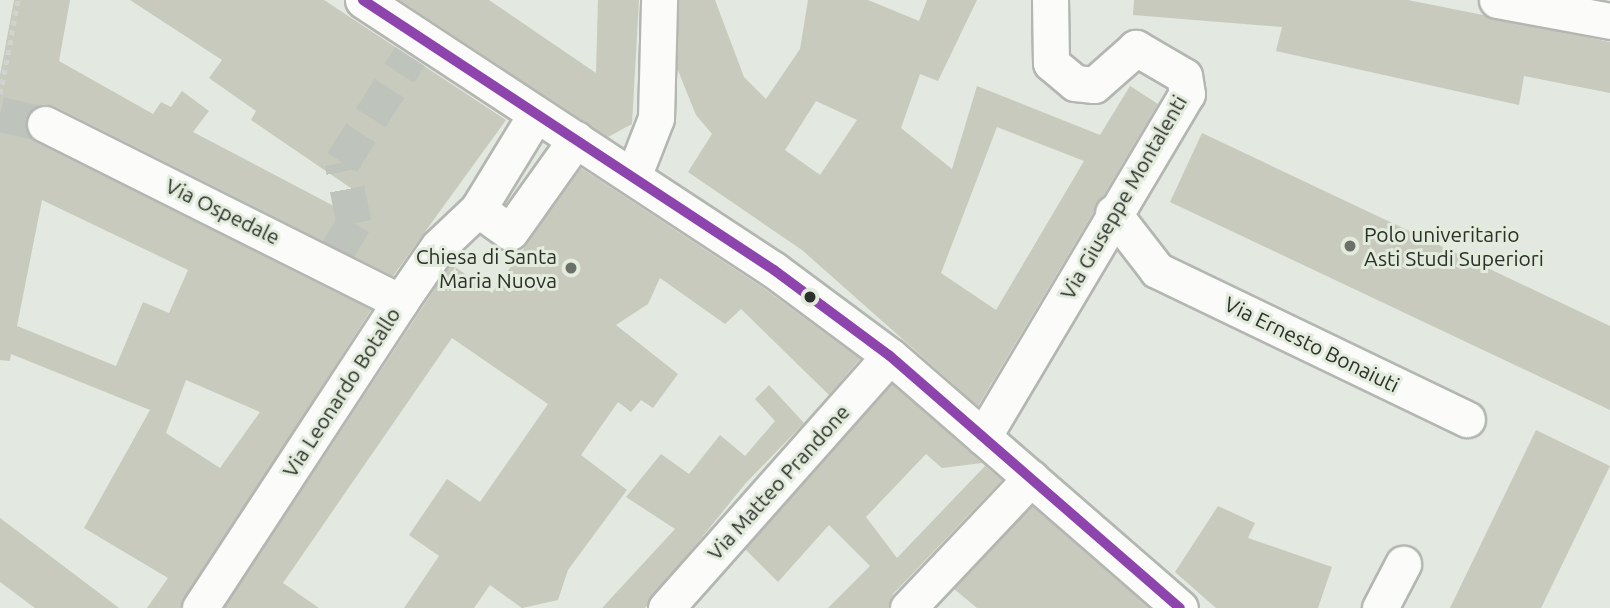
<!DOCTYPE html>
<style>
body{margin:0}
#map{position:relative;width:1610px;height:608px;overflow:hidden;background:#e3e8e0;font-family:Ubuntu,sans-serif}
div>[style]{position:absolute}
.building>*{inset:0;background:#c8cabd}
.minor-tunnel>*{height:35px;margin-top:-17.5px;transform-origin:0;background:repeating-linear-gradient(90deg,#bec3bc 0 35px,transparent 0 53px)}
.path>*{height:4.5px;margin-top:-2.25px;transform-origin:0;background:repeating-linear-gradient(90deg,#d1d3d1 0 5px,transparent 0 10px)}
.roads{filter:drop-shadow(2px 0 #b3b6b1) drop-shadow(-2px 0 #b3b6b1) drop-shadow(0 2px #b3b6b1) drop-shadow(0 -2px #b3b6b1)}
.minor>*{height:35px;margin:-17.5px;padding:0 17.5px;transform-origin:17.5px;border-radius:17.5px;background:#fbfcfa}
.bus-1>*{height:10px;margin:-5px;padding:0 5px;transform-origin:5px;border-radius:5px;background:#8e44ad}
.dots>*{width:19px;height:19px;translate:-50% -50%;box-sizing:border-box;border:4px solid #e2ebdc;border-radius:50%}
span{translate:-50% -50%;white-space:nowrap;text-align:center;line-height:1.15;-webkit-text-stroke:6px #e2ebdc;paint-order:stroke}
.street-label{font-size:21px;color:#2c302a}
.poi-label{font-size:21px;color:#2c302a}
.left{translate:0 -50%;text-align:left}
.right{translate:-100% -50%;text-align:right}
</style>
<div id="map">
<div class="building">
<div style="clip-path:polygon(evenodd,14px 0,70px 0,59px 61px,153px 114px,161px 102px,171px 107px,182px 91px,209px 111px,193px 132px,349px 214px,361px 195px,251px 120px,256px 111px,209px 78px,222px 60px,130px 0,324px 0,506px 120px,393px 276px,54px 106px,43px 104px,27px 114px,25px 126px,36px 142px,371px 310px,180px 608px,147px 608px,168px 578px,84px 528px,150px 410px,11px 354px,10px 361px,0 360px,0 75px,14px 0,42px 200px,188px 270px,169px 313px,143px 302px,116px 366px,17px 326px,42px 200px,14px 0,186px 380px,260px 412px,220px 468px,166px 433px,186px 380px)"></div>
<div style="clip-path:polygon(400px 0,489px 0,596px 73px,598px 0,639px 0,632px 124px,608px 137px)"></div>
<div style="clip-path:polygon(evenodd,679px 0,715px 0,744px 77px,766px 99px,800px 49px,808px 0,868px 0,919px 21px,927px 0,977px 0,938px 81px,920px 74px,901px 128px,952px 169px,977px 86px,1100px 135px,1130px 86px,1158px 104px,978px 406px,802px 250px,688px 172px,712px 134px,696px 115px,677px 68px,679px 0,816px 101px,857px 120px,820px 175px,785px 150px,816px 101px,679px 0,997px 127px,1084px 161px,996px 310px,941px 273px,997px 127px)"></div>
<div style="clip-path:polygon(1134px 0,1408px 0,1483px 15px,1610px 42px,1610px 93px,1524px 76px,1519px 105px,1276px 51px,1282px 27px,1133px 15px)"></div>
<div style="clip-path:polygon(1202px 133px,1610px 326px,1610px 410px,1170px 202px)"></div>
<div style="clip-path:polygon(581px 168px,762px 287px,860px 359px,829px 395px,741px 309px,725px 324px,660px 278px,648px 304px,616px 325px,678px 374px,653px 408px,641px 400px,631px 412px,618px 402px,581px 455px,627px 490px,568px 570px,558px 600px,522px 608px,490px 585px,474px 608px,404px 608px,439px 556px,409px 535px,447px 479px,480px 502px,548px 404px,452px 338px,283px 583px,319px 608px,224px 608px,451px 264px,492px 293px)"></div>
<div style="clip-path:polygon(892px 384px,982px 463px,942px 468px,926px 454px,866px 517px,897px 558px,985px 466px,1002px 480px,893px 594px,888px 608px,828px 608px,870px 566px,829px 525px,778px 582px,745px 549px)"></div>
<div style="clip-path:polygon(769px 385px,804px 423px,745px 484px,645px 608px,602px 608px,675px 529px,626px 497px,661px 454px,689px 474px,720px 435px,745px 456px,775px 421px,755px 399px)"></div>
<div style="clip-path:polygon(1536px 430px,1610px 466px,1541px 608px,1450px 608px)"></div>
<div style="clip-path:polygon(1032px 506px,1149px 608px,977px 608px,954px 589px)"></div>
<div style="clip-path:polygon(1218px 506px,1255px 523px,1248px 538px,1332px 567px,1318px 608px,1216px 608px,1175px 572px)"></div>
<div style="clip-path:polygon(0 518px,119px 608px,35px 608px,0 582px)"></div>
</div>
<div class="minor-tunnel">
<div style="left:0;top:114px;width:46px;rotate:12.5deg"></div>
<div style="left:337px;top:251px;width:33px;rotate:-59deg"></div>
<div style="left:354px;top:223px;width:62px;rotate:-101.1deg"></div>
<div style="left:342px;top:162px;width:126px;rotate:-57.3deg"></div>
</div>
<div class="path">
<div style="left:0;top:94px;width:96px;rotate:-79.2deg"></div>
</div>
<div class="roads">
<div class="minor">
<div style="left:363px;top:0;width:492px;rotate:33.3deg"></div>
<div style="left:774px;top:270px;width:144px;rotate:36.6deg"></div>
<div style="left:890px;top:356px;width:384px;rotate:41deg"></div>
<div style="left:1497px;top:0;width:115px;rotate:10.5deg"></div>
<div style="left:45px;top:124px;width:397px;rotate:26.6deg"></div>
<div style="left:633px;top:177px;width:63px;rotate:-68.7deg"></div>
<div style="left:656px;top:118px;width:118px;rotate:-88.5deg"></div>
<div style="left:478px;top:209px;width:39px;rotate:36deg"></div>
<div style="left:510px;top:232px;width:114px;rotate:-54.6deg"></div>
<div style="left:1113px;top:213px;width:72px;rotate:52.3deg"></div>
<div style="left:1157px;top:270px;width:344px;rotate:25.7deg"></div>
<div style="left:983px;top:437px;width:399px;rotate:-59.3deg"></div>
<div style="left:1187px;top:94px;width:18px;rotate:-99deg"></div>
<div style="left:1184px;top:76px;width:56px;rotate:-149.7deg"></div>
<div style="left:1136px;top:48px;width:56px;rotate:138.6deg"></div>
<div style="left:1094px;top:85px;width:19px;rotate:-174deg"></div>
<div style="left:1075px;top:83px;width:31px;rotate:-140deg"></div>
<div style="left:1051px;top:63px;width:63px;rotate:-90.9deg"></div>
<div style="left:200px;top:608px;width:366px;rotate:-56.8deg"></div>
<div style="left:400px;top:302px;width:67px;rotate:-55.4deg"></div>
<div style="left:438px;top:247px;width:55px;rotate:-43.5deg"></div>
<div style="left:478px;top:209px;width:111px;rotate:-58.6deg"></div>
<div style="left:666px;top:608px;width:337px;rotate:-48.4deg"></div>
<div style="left:908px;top:608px;width:179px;rotate:-46.6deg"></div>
<div style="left:1380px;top:608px;width:50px;rotate:-62.4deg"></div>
</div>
</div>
<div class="bus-1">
<div style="left:363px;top:0;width:492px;rotate:33.3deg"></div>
<div style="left:774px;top:270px;width:144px;rotate:36.6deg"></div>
<div style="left:890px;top:356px;width:384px;rotate:41deg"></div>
</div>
<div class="dots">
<div style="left:1350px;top:246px;background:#6c706a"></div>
<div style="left:571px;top:268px;background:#6c706a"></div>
<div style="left:810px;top:297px;background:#2c302a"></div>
</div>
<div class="street-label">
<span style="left:1123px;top:197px;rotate:-60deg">Via Giuseppe Montalenti</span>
<span style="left:223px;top:211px;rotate:26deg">Via Ospedale</span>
<span style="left:1312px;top:344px;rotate:26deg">Via Ernesto Bonaiuti</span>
<span style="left:341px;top:392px;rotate:-57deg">Via Leonardo Botallo</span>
<span style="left:778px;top:482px;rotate:-48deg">Via Matteo Prandone</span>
</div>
<div class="poi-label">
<span class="left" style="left:1364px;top:246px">Polo univeritario<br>Asti Studi Superiori</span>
<span class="right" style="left:557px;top:268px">Chiesa di Santa<br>Maria Nuova</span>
</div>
</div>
